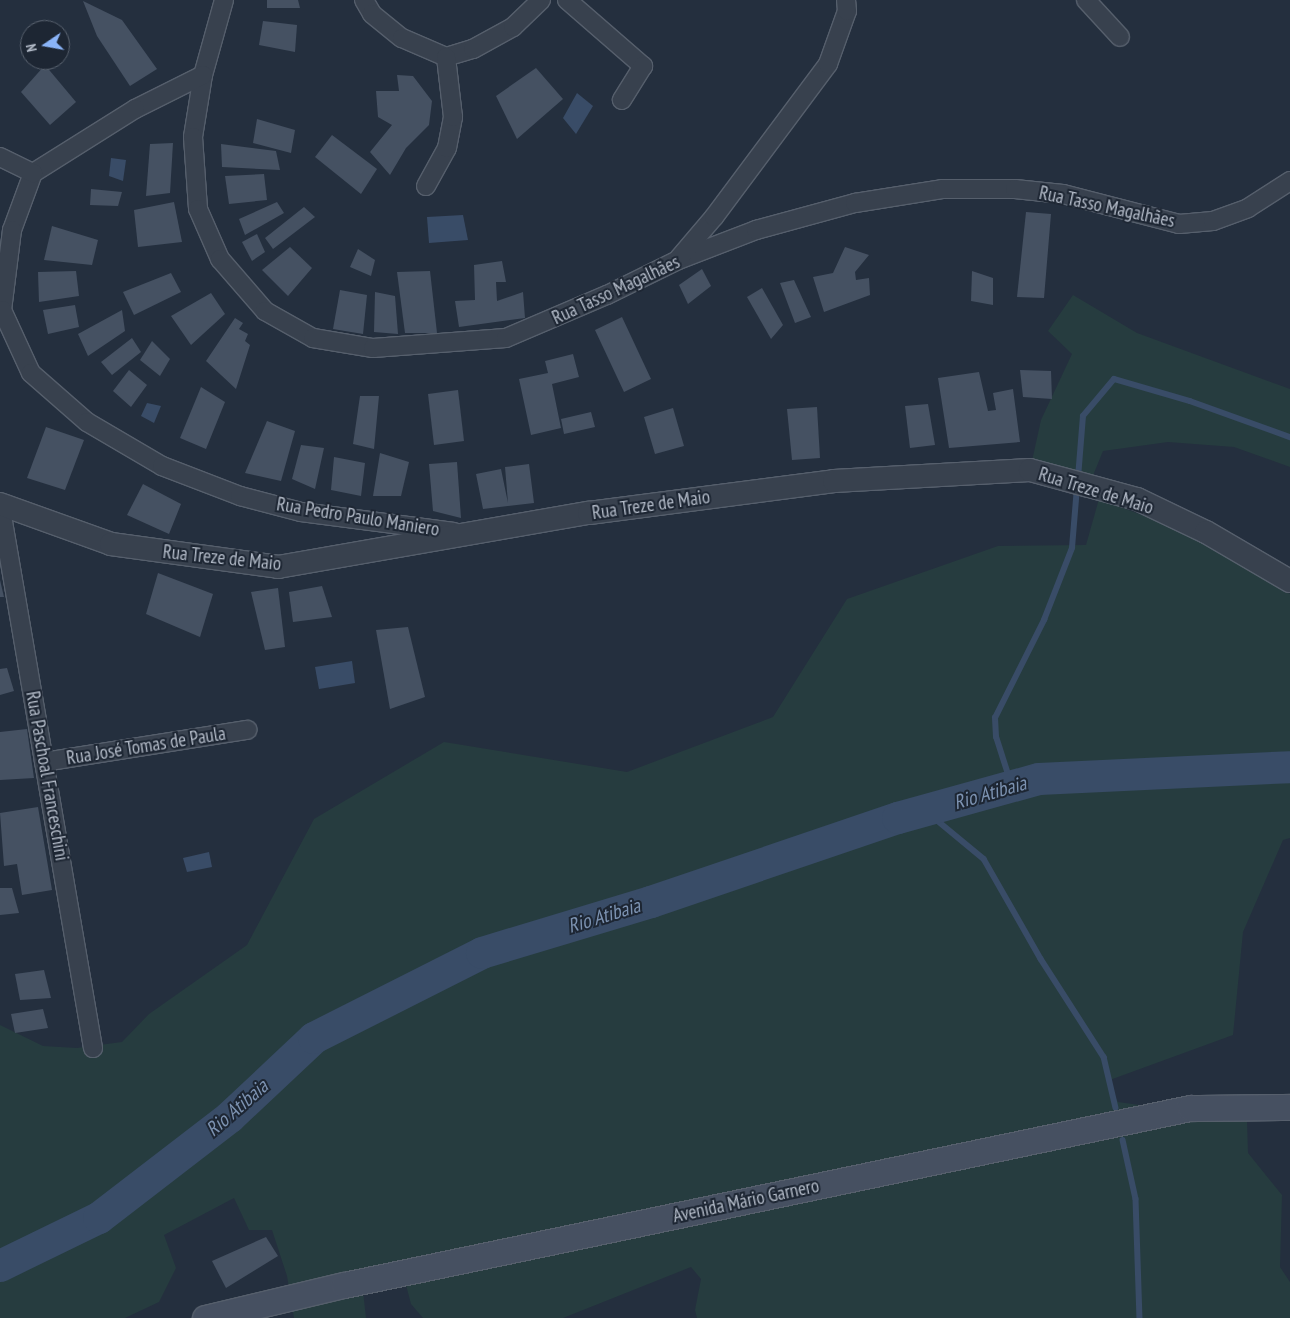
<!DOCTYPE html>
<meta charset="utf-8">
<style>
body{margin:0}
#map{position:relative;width:1290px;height:1318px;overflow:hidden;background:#242f3e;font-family:"PT Sans Narrow",sans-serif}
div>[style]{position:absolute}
.green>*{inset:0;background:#263c3f}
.water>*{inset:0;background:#394c67}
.stream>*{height:5.5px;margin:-2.75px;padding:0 2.75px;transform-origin:2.75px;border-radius:2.75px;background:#394c67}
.river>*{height:32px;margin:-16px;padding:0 16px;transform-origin:16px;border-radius:16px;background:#394c67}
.building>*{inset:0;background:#455162}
.roads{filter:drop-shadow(1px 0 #565f6c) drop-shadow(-1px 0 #565f6c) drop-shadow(0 1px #565f6c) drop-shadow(0 -1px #565f6c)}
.minor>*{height:18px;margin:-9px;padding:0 9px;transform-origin:9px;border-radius:9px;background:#38414e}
.tertiary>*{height:22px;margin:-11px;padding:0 11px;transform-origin:11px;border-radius:11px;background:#38414e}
.secondary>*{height:25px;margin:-12.5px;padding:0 12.5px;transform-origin:12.5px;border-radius:12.5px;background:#465061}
span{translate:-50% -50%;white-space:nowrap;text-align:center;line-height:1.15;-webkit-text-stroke:4px #1d2633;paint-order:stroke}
.street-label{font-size:19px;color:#b4bcc9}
.water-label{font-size:20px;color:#7c92b1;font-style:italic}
.north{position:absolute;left:20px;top:20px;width:50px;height:50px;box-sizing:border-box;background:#1d2633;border:1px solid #59626f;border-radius:50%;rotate:258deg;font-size:14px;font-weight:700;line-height:20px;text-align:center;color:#b4bcc9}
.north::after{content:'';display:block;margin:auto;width:18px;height:22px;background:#8ab4f8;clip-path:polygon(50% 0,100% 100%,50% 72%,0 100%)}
</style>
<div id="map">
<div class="green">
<div style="clip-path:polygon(1073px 295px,1137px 333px,1290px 389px,1290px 467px,1234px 447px,1168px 442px,1103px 451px,1092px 478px,1030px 470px,1041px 420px,1072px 354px,1048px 331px)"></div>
<div style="clip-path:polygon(1099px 499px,1198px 536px,1290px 594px,1290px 838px,1283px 840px,1243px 932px,1233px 1035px,1107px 1081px,1118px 1102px,1247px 1120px,1248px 1153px,1282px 1195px,1280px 1267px,1290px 1282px,1290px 1318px,697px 1318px,695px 1310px,701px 1279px,691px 1267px,563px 1318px,423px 1318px,411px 1304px,405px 1281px,363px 1291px,366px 1318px,294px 1318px,287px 1276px,272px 1230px,249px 1230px,234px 1198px,164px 1235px,176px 1268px,159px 1302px,125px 1318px,0 1318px,0 1025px,43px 1046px,77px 1048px,122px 1042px,149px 1014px,247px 945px,314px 819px,444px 742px,627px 772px,773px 717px,847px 599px,998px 546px,1086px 545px)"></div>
</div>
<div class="water">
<div style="clip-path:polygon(577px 93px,593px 106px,576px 134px,563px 118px)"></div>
<div style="clip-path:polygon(111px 158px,126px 160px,123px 181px,109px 176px)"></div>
<div style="clip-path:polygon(463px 215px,468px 240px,429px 243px,427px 217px)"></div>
<div style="clip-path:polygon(147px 403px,161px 406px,154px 423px,141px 416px)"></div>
<div style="clip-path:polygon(352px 661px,355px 683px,319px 689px,315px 667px)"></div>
<div style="clip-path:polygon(209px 852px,212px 867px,187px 872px,183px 858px)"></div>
</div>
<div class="stream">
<div style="left:1078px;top:478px;width:62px;rotate:-85.4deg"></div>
<div style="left:1083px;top:416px;width:48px;rotate:-50deg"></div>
<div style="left:1114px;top:379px;width:79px;rotate:16.1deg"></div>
<div style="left:1190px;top:401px;width:106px;rotate:19.8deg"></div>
<div style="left:1012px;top:787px;width:52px;rotate:-107.7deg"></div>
<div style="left:996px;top:737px;width:19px;rotate:-93deg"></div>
<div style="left:995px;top:718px;width:110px;rotate:-63.4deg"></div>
<div style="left:1044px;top:620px;width:77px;rotate:-68.7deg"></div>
<div style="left:1072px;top:548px;width:61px;rotate:-85.3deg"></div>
<div style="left:926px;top:811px;width:75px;rotate:39.6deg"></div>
<div style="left:984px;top:859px;width:115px;rotate:60.3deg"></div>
<div style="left:1041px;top:959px;width:117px;rotate:57.3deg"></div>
<div style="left:1104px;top:1057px;width:52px;rotate:76.8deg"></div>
<div style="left:1123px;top:1140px;width:60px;rotate:77.6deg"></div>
<div style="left:1136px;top:1199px;width:119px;rotate:88.1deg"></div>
</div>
<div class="river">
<div style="left:0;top:1266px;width:110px;rotate:-25.9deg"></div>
<div style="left:99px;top:1218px;width:165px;rotate:-37.6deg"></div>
<div style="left:230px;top:1117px;width:115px;rotate:-43.2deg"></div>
<div style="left:314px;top:1038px;width:188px;rotate:-26.8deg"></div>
<div style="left:482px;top:953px;width:177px;rotate:-16.8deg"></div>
<div style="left:651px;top:902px;width:261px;rotate:-18.8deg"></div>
<div style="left:898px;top:818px;width:146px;rotate:-15.5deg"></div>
<div style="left:1039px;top:779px;width:251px;rotate:-2.7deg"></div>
</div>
<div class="building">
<div style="clip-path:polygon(267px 0,298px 0,300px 8px,267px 8px)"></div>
<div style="clip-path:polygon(83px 1px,122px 20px,157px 69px,130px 86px,97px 36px)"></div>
<div style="clip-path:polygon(263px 21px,297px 25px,295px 52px,259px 45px)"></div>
<div style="clip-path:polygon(45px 65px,76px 102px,50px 125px,21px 92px)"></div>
<div style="clip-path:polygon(536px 68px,563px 99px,517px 139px,496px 96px)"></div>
<div style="clip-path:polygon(397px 75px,413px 76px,432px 101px,429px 125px,406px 148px,390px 175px,370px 152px,392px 125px,378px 117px,376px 91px,399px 91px)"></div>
<div style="clip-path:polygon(257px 119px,295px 130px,291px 153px,253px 143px)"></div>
<div style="clip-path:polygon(332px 135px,377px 169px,361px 194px,315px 157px)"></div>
<div style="clip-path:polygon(173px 143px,170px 193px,146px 196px,150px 144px)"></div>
<div style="clip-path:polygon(221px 144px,276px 151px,280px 170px,222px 167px)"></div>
<div style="clip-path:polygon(264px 174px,267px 200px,229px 204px,225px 176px)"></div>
<div style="clip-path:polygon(91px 189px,122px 192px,118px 206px,90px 205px)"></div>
<div style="clip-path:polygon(174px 202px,182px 242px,138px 247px,134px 210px)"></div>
<div style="clip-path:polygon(277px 202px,284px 213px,245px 235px,239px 219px)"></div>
<div style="clip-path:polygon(304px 207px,315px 217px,273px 249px,265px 238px)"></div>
<div style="clip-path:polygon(1026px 212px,1051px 214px,1044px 298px,1017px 297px)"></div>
<div style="clip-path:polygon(52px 226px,98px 240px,92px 265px,44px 260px)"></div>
<div style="clip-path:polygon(257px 234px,265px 252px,252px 261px,242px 242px)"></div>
<div style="clip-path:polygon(290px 247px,312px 268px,288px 296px,262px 270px)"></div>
<div style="clip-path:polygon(845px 247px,869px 255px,855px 272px,856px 280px,869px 278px,870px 295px,824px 312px,813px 277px,833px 273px)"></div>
<div style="clip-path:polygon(358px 249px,375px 260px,371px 276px,350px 267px)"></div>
<div style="clip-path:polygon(502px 261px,506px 282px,496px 282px,497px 301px,523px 292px,525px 318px,459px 327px,455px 301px,475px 300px,474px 265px)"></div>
<div style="clip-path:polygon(702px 269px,711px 286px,688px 304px,679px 285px)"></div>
<div style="clip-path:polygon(76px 271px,79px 296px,39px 302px,38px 272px)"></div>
<div style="clip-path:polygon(430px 271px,437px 333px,405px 333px,397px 272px)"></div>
<div style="clip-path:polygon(972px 271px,993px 278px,993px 305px,971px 301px)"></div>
<div style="clip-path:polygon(171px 273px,181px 292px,134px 315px,123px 292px)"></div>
<div style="clip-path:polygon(794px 280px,811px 317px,795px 323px,780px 283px)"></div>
<div style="clip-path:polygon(762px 288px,783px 325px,771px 339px,747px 297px)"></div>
<div style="clip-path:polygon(340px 290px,367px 295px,363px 334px,333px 329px)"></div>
<div style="clip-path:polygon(375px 292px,395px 296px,398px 334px,374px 332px)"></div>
<div style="clip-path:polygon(211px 293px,225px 314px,191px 345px,171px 316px)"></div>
<div style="clip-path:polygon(75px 305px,79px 327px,48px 334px,43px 310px)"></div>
<div style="clip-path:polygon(122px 310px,125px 331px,88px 356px,78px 334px)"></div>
<div style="clip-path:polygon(622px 317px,651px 379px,624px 392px,595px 330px)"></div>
<div style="clip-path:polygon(235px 318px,243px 323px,239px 329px,248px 334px,245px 341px,250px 345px,236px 389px,206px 361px)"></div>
<div style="clip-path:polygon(132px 338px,141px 352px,112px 375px,101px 362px)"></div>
<div style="clip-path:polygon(152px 341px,170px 359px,160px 376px,140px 360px)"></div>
<div style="clip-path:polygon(573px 354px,579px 377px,552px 384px,561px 428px,531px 435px,519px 379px,548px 373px,545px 361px)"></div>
<div style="clip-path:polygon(129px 370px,147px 385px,131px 407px,113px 391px)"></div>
<div style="clip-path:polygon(1020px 370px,1051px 371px,1052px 399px,1023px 397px)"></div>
<div style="clip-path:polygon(979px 372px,988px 411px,996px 410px,993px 393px,1013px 389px,1020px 442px,949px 448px,938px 378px)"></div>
<div style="clip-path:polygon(201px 387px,225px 402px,206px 449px,180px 438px)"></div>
<div style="clip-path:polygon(458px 390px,464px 441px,434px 445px,428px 394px)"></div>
<div style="clip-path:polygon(360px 396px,379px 396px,374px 449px,353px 444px)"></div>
<div style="clip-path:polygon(928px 404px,935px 445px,910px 448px,905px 406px)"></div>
<div style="clip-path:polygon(817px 407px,820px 458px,792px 460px,787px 409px)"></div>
<div style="clip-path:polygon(673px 408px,684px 446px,655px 454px,644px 417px)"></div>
<div style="clip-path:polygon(591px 412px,595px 427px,564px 434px,561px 419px)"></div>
<div style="clip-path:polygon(267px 421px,295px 431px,281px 481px,245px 473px)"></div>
<div style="clip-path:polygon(46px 427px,84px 440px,65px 490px,27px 478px)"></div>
<div style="clip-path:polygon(301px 445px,324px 448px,315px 489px,292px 479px)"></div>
<div style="clip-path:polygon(380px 453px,409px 462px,401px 496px,373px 496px)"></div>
<div style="clip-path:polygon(334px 457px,365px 463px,361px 496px,331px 490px)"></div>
<div style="clip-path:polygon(457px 462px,461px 518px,433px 511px,429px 464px)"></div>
<div style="clip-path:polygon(529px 464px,534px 503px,483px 509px,476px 474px,501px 469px,508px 503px,505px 467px)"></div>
<div style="clip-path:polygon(143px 484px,181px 504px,169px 534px,127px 515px)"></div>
<div style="clip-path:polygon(158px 573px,213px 594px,200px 637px,146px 614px)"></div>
<div style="clip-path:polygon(0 580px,4px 597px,0 597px)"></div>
<div style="clip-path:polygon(322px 586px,332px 617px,293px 622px,289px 592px)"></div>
<div style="clip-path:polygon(278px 588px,285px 647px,265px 650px,251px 592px)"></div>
<div style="clip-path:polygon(408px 627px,425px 697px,390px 709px,376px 630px)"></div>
<div style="clip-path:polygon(7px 668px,14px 691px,0 695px,0 669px)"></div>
<div style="clip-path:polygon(27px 729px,34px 778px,0 780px,0 732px)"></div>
<div style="clip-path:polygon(38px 807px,52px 890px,22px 895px,17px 864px,4px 866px,0 813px)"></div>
<div style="clip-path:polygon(0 888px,12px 888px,19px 913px,0 915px)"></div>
<div style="clip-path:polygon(44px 970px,51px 998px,20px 1000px,15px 974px)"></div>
<div style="clip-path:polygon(43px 1009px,48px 1028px,15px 1033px,11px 1014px)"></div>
<div style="clip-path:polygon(266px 1237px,278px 1256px,226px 1288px,212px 1261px)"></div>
</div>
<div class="roads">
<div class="minor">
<div style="left:224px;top:0;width:78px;rotate:105.6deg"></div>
<div style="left:203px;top:75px;width:63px;rotate:99.2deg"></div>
<div style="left:193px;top:137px;width:72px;rotate:86deg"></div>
<div style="left:198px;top:209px;width:55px;rotate:66.3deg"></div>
<div style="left:220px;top:259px;width:69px;rotate:49.1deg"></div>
<div style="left:265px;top:311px;width:55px;rotate:29.4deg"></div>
<div style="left:313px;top:338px;width:61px;rotate:9.5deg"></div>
<div style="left:373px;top:348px;width:133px;rotate:-4.3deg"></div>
<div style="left:506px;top:338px;width:110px;rotate:-23.1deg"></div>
<div style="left:607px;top:295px;width:79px;rotate:-26.2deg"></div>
<div style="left:678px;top:260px;width:84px;rotate:-21deg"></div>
<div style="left:756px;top:230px;width:103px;rotate:-15.3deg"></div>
<div style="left:855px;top:203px;width:88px;rotate:-9.1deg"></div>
<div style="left:942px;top:189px;width:73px"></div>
<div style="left:1015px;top:189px;width:48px;rotate:5.9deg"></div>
<div style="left:1063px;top:194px;width:120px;rotate:14.5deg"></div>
<div style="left:1179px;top:224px;width:34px;rotate:-5deg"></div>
<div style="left:1213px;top:221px;width:37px;rotate:-20deg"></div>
<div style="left:1248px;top:208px;width:50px;rotate:-32.7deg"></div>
<div style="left:364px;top:0;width:16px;rotate:60deg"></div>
<div style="left:372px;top:14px;width:38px;rotate:39deg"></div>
<div style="left:402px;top:38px;width:48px;rotate:23.4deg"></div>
<div style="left:446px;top:57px;width:28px;rotate:-17deg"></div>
<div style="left:473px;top:49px;width:46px;rotate:-28.8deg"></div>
<div style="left:513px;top:27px;width:39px;rotate:-44deg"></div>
<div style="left:567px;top:0;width:101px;rotate:41deg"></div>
<div style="left:643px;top:66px;width:40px;rotate:122deg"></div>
<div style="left:1086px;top:0;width:50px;rotate:47.4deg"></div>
<div style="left:203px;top:75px;width:76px;rotate:153.4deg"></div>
<div style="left:135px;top:109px;width:120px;rotate:147.9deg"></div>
<div style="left:33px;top:173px;width:61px;rotate:110.2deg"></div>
<div style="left:12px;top:230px;width:81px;rotate:97.1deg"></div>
<div style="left:2px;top:310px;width:69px;rotate:65.3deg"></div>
<div style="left:31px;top:373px;width:74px;rotate:41.2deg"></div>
<div style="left:87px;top:422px;width:87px;rotate:30.4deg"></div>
<div style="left:162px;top:466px;width:84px;rotate:21deg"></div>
<div style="left:240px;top:496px;width:63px;rotate:14.7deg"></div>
<div style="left:301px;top:512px;width:154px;rotate:7.4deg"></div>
<div style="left:0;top:157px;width:37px;rotate:26deg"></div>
<div style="left:426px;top:186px;width:43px;rotate:-61.1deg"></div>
<div style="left:447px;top:148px;width:32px;rotate:-79deg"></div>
<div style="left:453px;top:117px;width:60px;rotate:-96.7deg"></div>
<div style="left:679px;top:258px;width:54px;rotate:-49.5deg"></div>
<div style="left:714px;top:217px;width:191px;rotate:-53.3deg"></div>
<div style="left:828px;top:64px;width:56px;rotate:-70.3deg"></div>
<div style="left:847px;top:11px;width:11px;rotate:-95deg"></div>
<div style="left:0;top:504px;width:552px;rotate:80.3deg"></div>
<div style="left:44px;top:762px;width:206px;rotate:-9deg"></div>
</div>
<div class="tertiary">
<div style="left:0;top:504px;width:118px;rotate:19.8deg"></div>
<div style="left:111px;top:544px;width:169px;rotate:7.8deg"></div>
<div style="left:278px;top:567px;width:316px;rotate:-9.9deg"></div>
<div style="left:589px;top:513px;width:247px;rotate:-7.4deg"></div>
<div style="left:834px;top:481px;width:196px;rotate:-3.2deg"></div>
<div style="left:1030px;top:470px;width:111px;rotate:15.2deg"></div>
<div style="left:1137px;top:499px;width:76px;rotate:25.6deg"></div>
<div style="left:1206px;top:532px;width:97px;rotate:30.3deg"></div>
</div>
<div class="secondary">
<div style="left:205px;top:1318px;width:143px;rotate:-13.4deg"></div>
<div style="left:344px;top:1285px;width:864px;rotate:-11.82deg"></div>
<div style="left:1190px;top:1108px;width:100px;rotate:-0.6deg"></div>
</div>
</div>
<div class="street-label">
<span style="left:1107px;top:207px;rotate:12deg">Rua Tasso Magalhães</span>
<span style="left:616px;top:290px;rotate:-25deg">Rua Tasso Magalhães</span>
<span style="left:1096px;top:491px;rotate:17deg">Rua Treze de Maio</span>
<span style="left:651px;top:505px;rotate:-8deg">Rua Treze de Maio</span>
<span style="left:358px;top:517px;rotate:9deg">Rua Pedro Paulo Maniero</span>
<span style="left:222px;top:558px;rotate:6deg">Rua Treze de Maio</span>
<span style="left:146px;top:746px;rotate:-9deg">Rua José Tomas de Paula</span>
<span style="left:47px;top:776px;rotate:80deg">Rua Paschoal Franceschini</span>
<span style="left:746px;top:1201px;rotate:-12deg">Avenida Mário Garnero</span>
</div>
<div class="water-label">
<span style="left:990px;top:793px;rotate:-16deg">Rio Atibaia</span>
<span style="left:604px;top:916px;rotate:-17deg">Rio Atibaia</span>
<span style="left:237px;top:1108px;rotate:-41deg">Rio Atibaia</span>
</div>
<div class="north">N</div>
</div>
